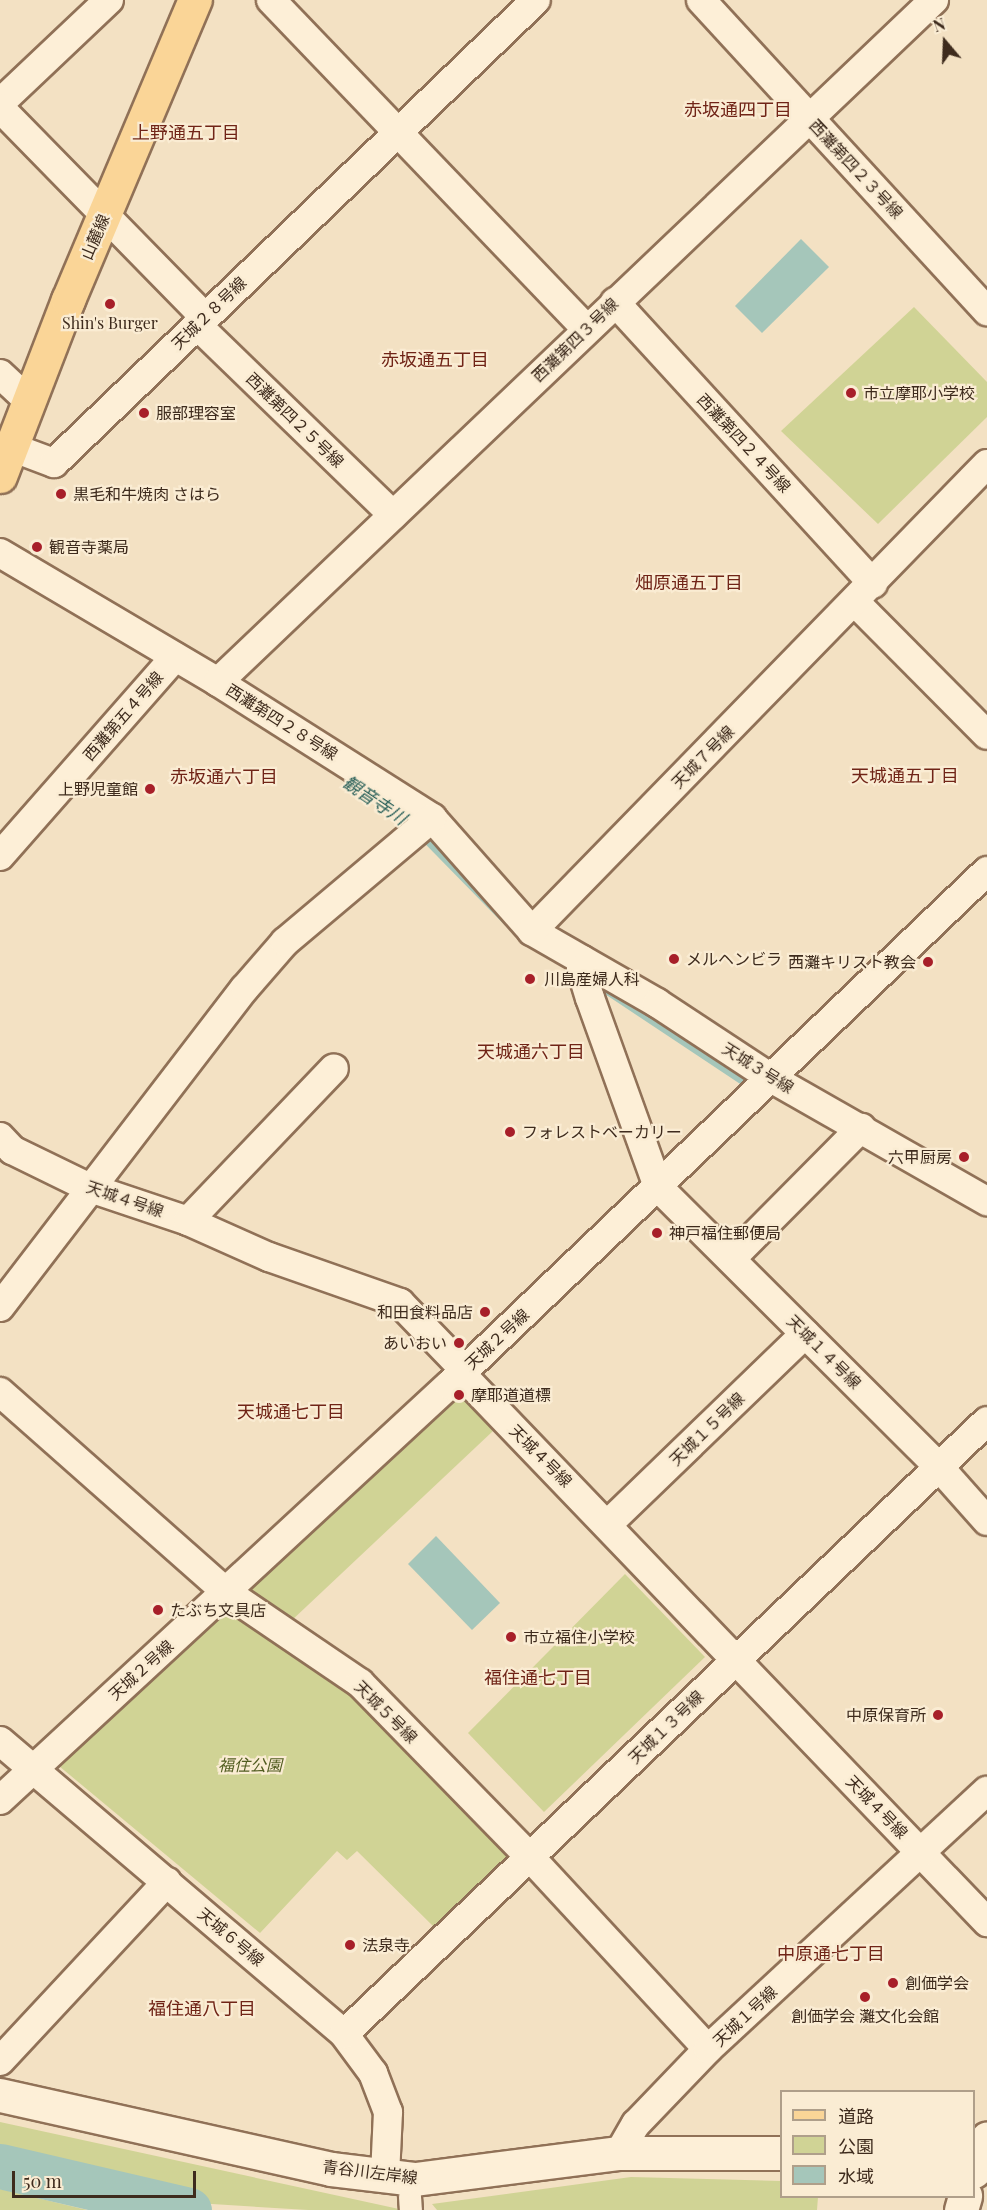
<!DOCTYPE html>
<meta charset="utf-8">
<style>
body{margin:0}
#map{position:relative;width:987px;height:2210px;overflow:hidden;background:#f3e1c3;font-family:"Playfair Display","Noto Sans JP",serif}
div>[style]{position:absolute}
.green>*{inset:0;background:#d0d395}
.water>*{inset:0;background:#a5c6ba}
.stream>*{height:8px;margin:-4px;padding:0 4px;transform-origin:4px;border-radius:4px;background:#a5c6ba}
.river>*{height:45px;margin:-22.5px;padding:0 22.5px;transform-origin:22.5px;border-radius:22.5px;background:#a5c6ba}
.roads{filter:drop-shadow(2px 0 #907157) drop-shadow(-2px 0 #907157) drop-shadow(0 2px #907157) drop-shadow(0 -2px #907157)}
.pedestrian>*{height:22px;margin:-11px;padding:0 11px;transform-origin:11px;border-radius:11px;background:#fdefd7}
.minor>*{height:28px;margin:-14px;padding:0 14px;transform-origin:14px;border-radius:14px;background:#fdefd7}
.tertiary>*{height:33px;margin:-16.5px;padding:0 16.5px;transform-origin:16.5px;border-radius:16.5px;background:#fdefd7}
.primary>*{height:33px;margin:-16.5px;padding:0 16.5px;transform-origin:16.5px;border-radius:16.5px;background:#fad597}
.dots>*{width:16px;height:16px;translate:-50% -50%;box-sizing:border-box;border:3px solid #faecd3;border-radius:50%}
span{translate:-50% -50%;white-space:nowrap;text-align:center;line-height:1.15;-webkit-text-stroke:4.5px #faecd3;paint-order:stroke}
.street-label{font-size:16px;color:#3e2b1d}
.poi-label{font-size:16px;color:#3e2b1d}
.left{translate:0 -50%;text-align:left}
.right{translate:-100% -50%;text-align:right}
.park-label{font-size:16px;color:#525d21;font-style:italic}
.neighbourhood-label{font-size:18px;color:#702417}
.water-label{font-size:18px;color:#2a6059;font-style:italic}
.legend{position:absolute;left:780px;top:2090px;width:195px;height:108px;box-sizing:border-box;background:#faecd3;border:2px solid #af9f8a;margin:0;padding:8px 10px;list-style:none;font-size:18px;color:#3e2b1d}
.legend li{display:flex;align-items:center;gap:12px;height:30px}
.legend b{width:30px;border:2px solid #af9f8a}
.north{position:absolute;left:915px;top:12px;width:60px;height:60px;-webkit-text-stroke:4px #faecd3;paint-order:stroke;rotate:341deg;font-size:16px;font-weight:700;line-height:24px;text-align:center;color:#3e2b1d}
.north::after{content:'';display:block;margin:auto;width:21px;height:27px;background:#3e2b1d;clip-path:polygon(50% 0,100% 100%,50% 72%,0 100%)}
.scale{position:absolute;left:12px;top:2171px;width:184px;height:27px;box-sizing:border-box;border:3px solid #3e2b1d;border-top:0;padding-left:8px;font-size:18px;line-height:21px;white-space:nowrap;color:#3e2b1d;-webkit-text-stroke:4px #faecd3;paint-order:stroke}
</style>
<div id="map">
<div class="green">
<div style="clip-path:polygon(914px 307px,987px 382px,987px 417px,878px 524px,781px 431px)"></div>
<div style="clip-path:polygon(458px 1390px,493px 1431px,290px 1622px,247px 1593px)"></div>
<div style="clip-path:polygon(625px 1574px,705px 1657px,544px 1812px,468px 1733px)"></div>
<div style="clip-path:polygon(225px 1605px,324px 1666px,509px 1855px,435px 1928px,357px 1851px,347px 1860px,337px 1851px,260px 1933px,59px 1766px)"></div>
<div style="clip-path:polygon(0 2122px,399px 2209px,399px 2210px,308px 2210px,196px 2203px,0 2156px)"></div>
<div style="clip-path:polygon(631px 2177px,781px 2181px,782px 2196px,818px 2197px,817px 2210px,437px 2210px,432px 2204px)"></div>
<div style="clip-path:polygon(0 2189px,87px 2210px,0 2210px)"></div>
</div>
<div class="water">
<div style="clip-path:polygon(801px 239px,829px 267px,762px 333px,735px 306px)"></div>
<div style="clip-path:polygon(436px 1536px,500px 1603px,472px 1630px,408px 1564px)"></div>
</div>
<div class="stream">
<div style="left:362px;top:790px;width:62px;rotate:35.2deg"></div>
<div style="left:422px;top:835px;width:134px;rotate:45.6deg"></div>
<div style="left:594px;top:982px;width:190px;rotate:33.6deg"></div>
</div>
<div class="river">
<div style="left:0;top:2166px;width:194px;rotate:13.1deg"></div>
</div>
<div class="roads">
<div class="pedestrian">
<div style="left:410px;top:2197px;width:13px;rotate:86deg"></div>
</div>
<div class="minor">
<div style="left:271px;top:0;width:455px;rotate:46.2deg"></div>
<div style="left:701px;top:0;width:423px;rotate:47.4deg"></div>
<div style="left:0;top:103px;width:150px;rotate:-43.4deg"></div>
<div style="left:0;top:108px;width:293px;rotate:45.6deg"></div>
<div style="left:615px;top:302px;width:382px;rotate:47.5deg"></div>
<div style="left:197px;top:325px;width:273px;rotate:44.1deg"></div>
<div style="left:0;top:374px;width:38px;rotate:43deg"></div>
<div style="left:11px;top:447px;width:46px;rotate:20.4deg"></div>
<div style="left:54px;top:463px;width:668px;rotate:-43.85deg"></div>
<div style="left:0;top:553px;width:253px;rotate:30.6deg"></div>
<div style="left:218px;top:682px;width:254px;rotate:32.4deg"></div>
<div style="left:432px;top:818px;width:151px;rotate:48.5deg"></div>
<div style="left:532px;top:931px;width:144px;rotate:29.9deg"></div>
<div style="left:657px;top:1003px;width:136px;rotate:33.3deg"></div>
<div style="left:771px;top:1078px;width:249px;rotate:29.7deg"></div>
<div style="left:855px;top:602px;width:187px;rotate:45.2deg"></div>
<div style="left:218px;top:682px;width:989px;rotate:-43.61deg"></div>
<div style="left:0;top:856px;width:265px;rotate:-48.7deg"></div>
<div style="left:532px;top:931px;width:652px;rotate:-45.75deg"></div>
<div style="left:582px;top:960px;width:9px;rotate:96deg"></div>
<div style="left:581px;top:969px;width:30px;rotate:73deg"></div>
<div style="left:590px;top:998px;width:201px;rotate:70.2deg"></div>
<div style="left:658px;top:1187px;width:397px;rotate:44.9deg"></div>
<div style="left:939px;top:1467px;width:72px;rotate:48.4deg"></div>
<div style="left:0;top:1137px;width:18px;rotate:47deg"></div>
<div style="left:12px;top:1150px;width:87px;rotate:26deg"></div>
<div style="left:90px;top:1188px;width:103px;rotate:18.6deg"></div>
<div style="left:188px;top:1221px;width:89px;rotate:24deg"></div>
<div style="left:269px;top:1257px;width:139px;rotate:19.3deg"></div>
<div style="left:400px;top:1303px;width:83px;rotate:46deg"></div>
<div style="left:458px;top:1363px;width:18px;rotate:63deg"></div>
<div style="left:466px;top:1379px;width:753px;rotate:46.18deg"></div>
<div style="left:188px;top:1221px;width:211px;rotate:-46.3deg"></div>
<div style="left:731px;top:1259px;width:185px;rotate:-45.2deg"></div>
<div style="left:0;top:1307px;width:402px;rotate:-52.5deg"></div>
<div style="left:245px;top:988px;width:61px;rotate:-49deg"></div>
<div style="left:285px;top:942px;width:192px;rotate:-40.1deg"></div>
<div style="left:0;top:1392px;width:302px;rotate:41.5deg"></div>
<div style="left:226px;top:1592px;width:162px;rotate:34.2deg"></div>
<div style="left:360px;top:1683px;width:242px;rotate:45.7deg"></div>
<div style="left:529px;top:1856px;width:263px;rotate:47.2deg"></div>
<div style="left:608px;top:1524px;width:274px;rotate:-44deg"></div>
<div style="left:0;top:1741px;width:452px;rotate:40.4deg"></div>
<div style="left:344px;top:2034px;width:49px;rotate:53.4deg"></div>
<div style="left:373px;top:2073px;width:42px;rotate:69deg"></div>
<div style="left:388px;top:2112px;width:64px;rotate:92.7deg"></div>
<div style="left:0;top:1800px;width:611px;rotate:-42.75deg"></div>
<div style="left:449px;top:1385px;width:744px;rotate:-43.69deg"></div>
<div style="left:344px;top:2034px;width:888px;rotate:-43.63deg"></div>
<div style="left:0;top:2061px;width:245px;rotate:-47deg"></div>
<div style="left:619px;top:2153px;width:34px;rotate:-60deg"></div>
<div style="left:636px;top:2124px;width:104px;rotate:-46.2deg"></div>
<div style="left:708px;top:2049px;width:380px;rotate:-42.8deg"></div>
</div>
<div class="tertiary">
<div style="left:0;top:2095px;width:339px;rotate:12.6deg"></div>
<div style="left:331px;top:2169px;width:85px;rotate:6.8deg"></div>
<div style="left:415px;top:2179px;width:206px;rotate:-7.3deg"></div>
<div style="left:619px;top:2153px;width:163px"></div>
<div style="left:974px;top:2171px;width:35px;rotate:-68deg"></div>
<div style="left:961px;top:2210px;width:15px;rotate:-74deg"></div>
</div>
<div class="primary">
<div style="left:0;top:476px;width:189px;rotate:-68.9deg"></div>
<div style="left:68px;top:300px;width:326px;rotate:-67.1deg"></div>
</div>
</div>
<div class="dots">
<div style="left:110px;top:304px;background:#a71f29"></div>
<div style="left:851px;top:393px;background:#a71f29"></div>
<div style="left:144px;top:413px;background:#a71f29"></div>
<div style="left:61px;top:494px;background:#a71f29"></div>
<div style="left:37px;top:547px;background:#a71f29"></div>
<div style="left:150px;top:789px;background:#a71f29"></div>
<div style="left:674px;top:959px;background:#a71f29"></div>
<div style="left:928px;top:962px;background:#a71f29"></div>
<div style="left:530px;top:979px;background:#a71f29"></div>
<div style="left:510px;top:1132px;background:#a71f29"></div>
<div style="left:964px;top:1157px;background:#a71f29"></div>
<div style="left:657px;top:1233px;background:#a71f29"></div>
<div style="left:485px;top:1312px;background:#a71f29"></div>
<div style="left:459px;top:1343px;background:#a71f29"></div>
<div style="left:459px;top:1395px;background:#a71f29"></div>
<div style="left:158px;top:1610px;background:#a71f29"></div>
<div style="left:511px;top:1637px;background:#a71f29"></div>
<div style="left:938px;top:1715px;background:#a71f29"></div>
<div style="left:350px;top:1945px;background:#a71f29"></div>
<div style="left:893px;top:1983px;background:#a71f29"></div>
<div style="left:865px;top:1997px;background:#a71f29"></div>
</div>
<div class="street-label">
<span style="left:856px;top:169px;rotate:47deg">西灘第四２３号線</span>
<span style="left:95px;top:237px;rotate:-67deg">山麓線</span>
<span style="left:209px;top:313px;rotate:-44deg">天城２８号線</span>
<span style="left:575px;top:340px;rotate:-44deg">西灘第四３号線</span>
<span style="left:295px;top:420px;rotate:44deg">西灘第四２５号線</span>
<span style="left:744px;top:443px;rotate:47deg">西灘第四２４号線</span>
<span style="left:123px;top:716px;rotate:-49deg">西灘第五４号線</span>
<span style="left:282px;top:722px;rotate:32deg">西灘第四２８号線</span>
<span style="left:703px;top:757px;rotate:-45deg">天城７号線</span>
<span style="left:758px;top:1068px;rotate:32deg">天城３号線</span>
<span style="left:125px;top:1199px;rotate:19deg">天城４号線</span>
<span style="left:497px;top:1339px;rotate:-43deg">天城２号線</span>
<span style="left:824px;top:1352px;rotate:45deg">天城１４号線</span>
<span style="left:707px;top:1429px;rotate:-44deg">天城１５号線</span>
<span style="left:541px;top:1456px;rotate:45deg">天城４号線</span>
<span style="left:141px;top:1670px;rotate:-42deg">天城２号線</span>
<span style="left:386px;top:1712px;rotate:45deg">天城５号線</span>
<span style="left:666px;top:1727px;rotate:-44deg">天城１３号線</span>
<span style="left:877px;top:1807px;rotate:46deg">天城４号線</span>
<span style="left:231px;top:1937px;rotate:40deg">天城６号線</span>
<span style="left:745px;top:2016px;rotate:-43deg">天城１号線</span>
<span style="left:370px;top:2172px;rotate:7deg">青谷川左岸線</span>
</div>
<div class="poi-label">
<span style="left:110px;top:323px">Shin's Burger</span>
<span class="left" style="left:863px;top:393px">市立摩耶小学校</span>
<span class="left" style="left:156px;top:413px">服部理容室</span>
<span class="left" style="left:73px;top:494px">黒毛和牛焼肉 さはら</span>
<span class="left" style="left:49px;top:547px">観音寺薬局</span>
<span class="right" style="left:138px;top:789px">上野児童館</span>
<span class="left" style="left:686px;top:959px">メルヘンビラ</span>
<span class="right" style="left:916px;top:962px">西灘キリスト教会</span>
<span class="left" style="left:544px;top:979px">川島産婦人科</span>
<span class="left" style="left:522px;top:1132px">フォレストベーカリー</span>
<span class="right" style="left:952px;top:1157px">六甲厨房</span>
<span class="left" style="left:669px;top:1233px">神戸福住郵便局</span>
<span class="right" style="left:473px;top:1312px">和田食料品店</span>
<span class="right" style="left:447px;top:1343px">あいおい</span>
<span class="left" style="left:471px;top:1395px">摩耶道道標</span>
<span class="left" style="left:170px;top:1610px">たぶち文具店</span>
<span class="left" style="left:523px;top:1637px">市立福住小学校</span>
<span class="right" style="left:926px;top:1715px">中原保育所</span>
<span class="left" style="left:362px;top:1945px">法泉寺</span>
<span class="left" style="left:905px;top:1983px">創価学会</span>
<span style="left:865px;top:2016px">創価学会 灘文化会館</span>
</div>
<div class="park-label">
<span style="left:250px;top:1765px">福住公園</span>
</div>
<div class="neighbourhood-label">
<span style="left:738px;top:109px">赤坂通四丁目</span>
<span style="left:186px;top:132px">上野通五丁目</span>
<span style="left:435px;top:359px">赤坂通五丁目</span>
<span style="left:689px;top:582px">畑原通五丁目</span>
<span style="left:905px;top:775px">天城通五丁目</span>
<span style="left:224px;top:776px">赤坂通六丁目</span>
<span style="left:531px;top:1051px">天城通六丁目</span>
<span style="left:291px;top:1411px">天城通七丁目</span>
<span style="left:538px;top:1677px">福住通七丁目</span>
<span style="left:831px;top:1953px">中原通七丁目</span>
<span style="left:202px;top:2008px">福住通八丁目</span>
</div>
<div class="water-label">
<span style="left:375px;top:800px;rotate:34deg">観音寺川</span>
</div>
<ul class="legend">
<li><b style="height:8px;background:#fad597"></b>道路</li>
<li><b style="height:16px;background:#d0d395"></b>公園</li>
<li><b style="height:16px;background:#a5c6ba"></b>水域</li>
</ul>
<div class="north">N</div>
<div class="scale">50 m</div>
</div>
